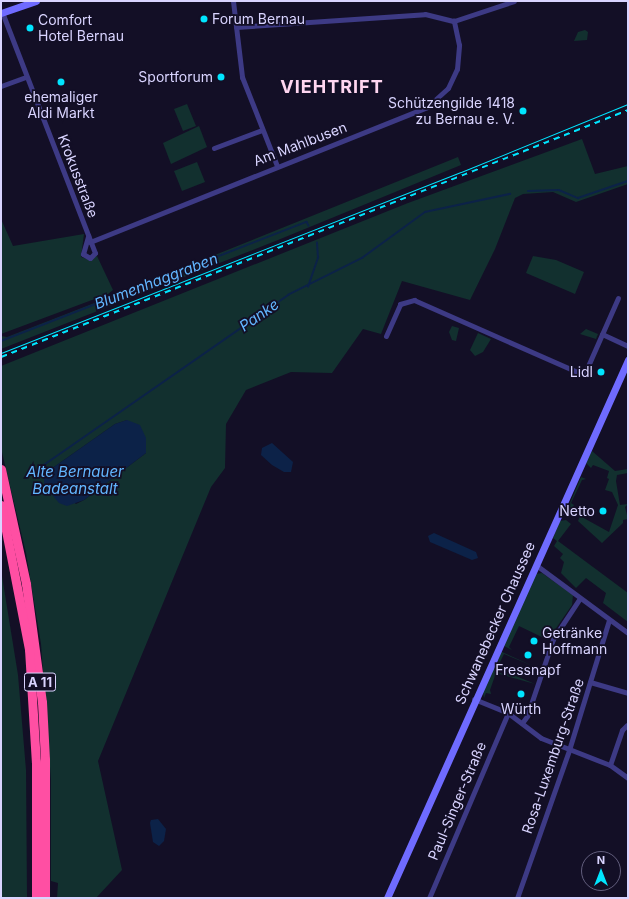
<!DOCTYPE html>
<meta charset="utf-8">
<style>
body{margin:0}
#map{position:relative;width:629px;height:899px;overflow:hidden;background:#130f26;font-family:Inter,sans-serif}
div>[style]{position:absolute}
.green>*{inset:0;background:#12302f}
.water>*{inset:0;background:#0c2248}
.stream>*{height:1.5px;margin:-0.75px;padding:0 0.75px;transform-origin:0.75px;border-radius:0.75px;background:#0c2248}
.street>*{height:5px;margin:-2.5px;padding:0 2.5px;transform-origin:2.5px;border-radius:2.5px;background:#3d3a85}
.secondary>*{height:7px;margin:-3.5px;padding:0 3.5px;transform-origin:3.5px;border-radius:3.5px;background:#6f6bff}
.highway>*{height:9px;margin:-4.5px;padding:0 4.5px;transform-origin:4.5px;border-radius:4.5px;background:#ff4fa3}
.tram>*{height:1px;margin:-0.5px;padding:0 0.5px;transform-origin:0.5px;border-radius:0.5px;background:#00e5ff}
.rail>*{height:1.5px;margin-top:-0.75px;transform-origin:0;background:repeating-linear-gradient(90deg,#00e5ff 0 6px,transparent 0 11px)}
.dots>*{width:11px;height:11px;translate:-50% -50%;box-sizing:border-box;border:2px solid #130f26;border-radius:50%}
span{translate:-50% -50%;white-space:nowrap;text-align:center;line-height:1.15;-webkit-text-stroke:3.5px #130f26;paint-order:stroke}
.shield-label span{padding:1px 3px;background:#130f26;border:1px solid;border-radius:3px;-webkit-text-stroke-width:0}
.shield-label{font-size:13px;color:#d9d4ff;font-weight:700}
.poi-label{font-size:14px;color:#d9d4ff}
.left{translate:0 -50%;text-align:left}
.right{translate:-100% -50%;text-align:right}
.street-label{font-size:14px;color:#d9d4ff}
.water-label{font-size:15px;color:#62b6ff;font-style:italic}
.district-label{font-size:18px;color:#ffd6f0;font-weight:700;letter-spacing:1px}
.frame{position:absolute;inset:0;border:2px solid #d9d4ff;pointer-events:none}
.north{position:absolute;left:581px;top:851px;width:40px;height:40px;box-sizing:border-box;background:#130f26;border:1px solid #625e7d;border-radius:50%;rotate:0deg;font-size:11px;font-weight:700;line-height:16px;text-align:center;color:#d9d4ff}
.north::after{content:'';display:block;margin:auto;width:14px;height:18px;background:#00e5ff;clip-path:polygon(50% 0,100% 100%,50% 72%,0 100%)}
</style>
<div id="map">
<div class="green">
<div style="clip-path:polygon(585px 30px,588px 32px,587px 40px,574px 41px,578px 32px)"></div>
<div style="clip-path:polygon(187px 104px,196px 126px,183px 131px,174px 109px)"></div>
<div style="clip-path:polygon(199px 126px,207px 147px,171px 164px,163px 143px)"></div>
<div style="clip-path:polygon(evenodd,582px 139px,595px 174px,628px 166px,628px 184px,576px 202px,553px 192px,523px 194px,515px 198px,495px 249px,470px 300px,402px 281px,381px 334px,363px 329px,332px 373px,291px 372px,246px 390px,226px 424px,225px 468px,211px 487px,98px 761px,122px 870px,96px 898px,57px 898px,58px 883px,51px 881px,51px 780px,41px 644px,26px 553px,1px 448px,1px 366px,408px 203px,582px 139px,127px 420px,146px 453px,84px 500px,76px 504px,44px 474px,115px 424px,127px 420px)"></div>
<div style="clip-path:polygon(458px 157px,461px 165px,278px 240px,1px 349px,1px 336px,7px 337px,138px 286px)"></div>
<div style="clip-path:polygon(197px 162px,205px 182px,182px 191px,174px 171px)"></div>
<div style="clip-path:polygon(1px 219px,13px 246px,84px 234px,81px 257px,90px 260px,97px 256px,113px 290px,108px 294px,1px 334px)"></div>
<div style="clip-path:polygon(533px 256px,556px 260px,584px 272px,575px 294px,526px 273px)"></div>
<div style="clip-path:polygon(452px 326px,459px 328px,456px 341px,452px 340px,449px 332px)"></div>
<div style="clip-path:polygon(586px 329px,598px 334px,596px 339px,580px 334px)"></div>
<div style="clip-path:polygon(478px 333px,491px 339px,483px 352px,475px 356px,470px 350px)"></div>
<div style="clip-path:polygon(592px 451px,615px 471px,628px 469px,628px 473px,617px 475px,616px 481px,620px 505px,628px 504px,625px 507px,628px 519px,623px 520px,623px 523px,602px 543px,578px 521px,580px 516px,609px 532px,618px 505px,612px 492px,605px 490px,609px 479px,607px 478px,609px 471px,593px 465px,591px 468px,586px 463px)"></div>
<div style="clip-path:polygon(581px 477px,586px 479px,582px 480px,571px 503px,574px 505px,570px 512px,567px 510px)"></div>
<div style="clip-path:polygon(566px 520px,571px 524px,558px 541px,628px 593px,628px 622px,603px 603px,606px 593px,586px 578px,576px 588px,561px 573px,564px 562px,560px 558px,563px 554px,554px 546px,557px 541px,553px 538px,560px 521px)"></div>
<div style="clip-path:polygon(1px 570px,18px 675px,26px 770px,27px 898px,1px 898px)"></div>
<div style="clip-path:polygon(542px 573px,573px 595px,572px 605px,548px 640px,519px 626px,509px 647px,512px 650px,504px 646px,535px 574px)"></div>
<div style="clip-path:polygon(501px 652px,502px 652px,533px 666px,504px 654px,500px 662px,498px 661px)"></div>
<div style="clip-path:polygon(495px 665px,499px 666px,497px 672px,503px 674px,504px 671px,535px 684px,496px 673px,490px 690px,491px 694px,486px 693px,484px 698px,483px 692px)"></div>
</div>
<div class="water">
<div style="clip-path:polygon(127px 420px,140px 425px,146px 438px,146px 453px,84px 500px,67px 506px,59px 503px,44px 485px,44px 474px,115px 424px)"></div>
<div style="clip-path:polygon(272px 443px,293px 462px,291px 472px,284px 472px,272px 465px,261px 455px,262px 448px)"></div>
<div style="clip-path:polygon(434px 533px,476px 552px,478px 558px,472px 560px,430px 542px,428px 536px)"></div>
<div style="clip-path:polygon(158px 819px,166px 829px,164px 841px,159px 846px,153px 842px,150px 823px,151px 820px)"></div>
</div>
<div class="stream">
<div style="left:528px;top:191px;width:31px;rotate:-2deg"></div>
<div style="left:559px;top:190px;width:21px;rotate:23deg"></div>
<div style="left:578px;top:198px;width:53px;rotate:-18.8deg"></div>
<div style="left:308px;top:287px;width:31px;rotate:-71deg"></div>
<div style="left:318px;top:258px;width:15px;rotate:-94deg"></div>
<div style="left:1px;top:341px;width:328px;rotate:-21.3deg"></div>
<div style="left:307px;top:222px;width:4px;rotate:63deg"></div>
<div style="left:28px;top:476px;width:317px;rotate:-34.8deg"></div>
<div style="left:288px;top:295px;width:83px;rotate:-26.6deg"></div>
<div style="left:362px;top:258px;width:78px;rotate:-36.1deg"></div>
<div style="left:425px;top:212px;width:87px;rotate:-12deg"></div>
</div>
<div class="street">
<div style="left:233px;top:1px;width:77px;rotate:83.2deg"></div>
<div style="left:242px;top:77px;width:96px;rotate:68.5deg"></div>
<div style="left:2px;top:12px;width:258px;rotate:68.9deg"></div>
<div style="left:95px;top:253px;width:7px;rotate:135deg"></div>
<div style="left:90px;top:258px;width:8px;rotate:-150deg"></div>
<div style="left:83px;top:254px;width:19px;rotate:-74deg"></div>
<div style="left:236px;top:27px;width:189px;rotate:-3.9deg"></div>
<div style="left:425px;top:14px;width:30px;rotate:14deg"></div>
<div style="left:454px;top:21px;width:63px;rotate:-18.4deg"></div>
<div style="left:1px;top:86px;width:27px;rotate:-20deg"></div>
<div style="left:214px;top:148px;width:51px;rotate:-20.6deg"></div>
<div style="left:90px;top:242px;width:363px;rotate:-21.8deg"></div>
<div style="left:427px;top:107px;width:28px;rotate:-42deg"></div>
<div style="left:448px;top:88px;width:21px;rotate:-65deg"></div>
<div style="left:457px;top:69px;width:24px;rotate:-85deg"></div>
<div style="left:459px;top:45px;width:25px;rotate:-102deg"></div>
<div style="left:602px;top:334px;width:29px;rotate:25deg"></div>
<div style="left:386px;top:336px;width:35px;rotate:-66deg"></div>
<div style="left:400px;top:304px;width:15px;rotate:-16deg"></div>
<div style="left:414px;top:300px;width:186px;rotate:23.8deg"></div>
<div style="left:584px;top:375px;width:84px;rotate:-66.2deg"></div>
<div style="left:536px;top:565px;width:114px;rotate:36.5deg"></div>
<div style="left:590px;top:682px;width:40px;rotate:16deg"></div>
<div style="left:474px;top:699px;width:37px;rotate:22deg"></div>
<div style="left:508px;top:713px;width:41px;rotate:37.1deg"></div>
<div style="left:541px;top:738px;width:74px;rotate:21.4deg"></div>
<div style="left:610px;top:765px;width:22px;rotate:36deg"></div>
<div style="left:522px;top:723px;width:9px;rotate:-54deg"></div>
<div style="left:527px;top:716px;width:81px;rotate:-71.3deg"></div>
<div style="left:553px;top:639px;width:49px;rotate:-56.6deg"></div>
<div style="left:610px;top:765px;width:37px;rotate:-71deg"></div>
<div style="left:622px;top:730px;width:7px;rotate:-45deg"></div>
<div style="left:429px;top:898px;width:201px;rotate:-66.9deg"></div>
<div style="left:517px;top:898px;width:157px;rotate:-70.6deg"></div>
<div style="left:569px;top:750px;width:136px;rotate:-72.9deg"></div>
</div>
<div class="secondary">
<div style="left:1px;top:13px;width:37px;rotate:-19deg"></div>
<div style="left:387px;top:898px;width:590px;rotate:-65.87deg"></div>
</div>
<div class="highway">
<div style="left:1px;top:469px;width:118px;rotate:77.7deg"></div>
<div style="left:26px;top:584px;width:119px;rotate:82.3deg"></div>
<div style="left:42px;top:702px;width:58px;rotate:87deg"></div>
<div style="left:45px;top:760px;width:138px;rotate:90deg"></div>
<div style="left:1px;top:505px;width:147px;rotate:79deg"></div>
<div style="left:29px;top:649px;width:113px;rotate:86.5deg"></div>
<div style="left:36px;top:762px;width:136px;rotate:90deg"></div>
</div>
<div class="tram">
<div style="left:1px;top:353px;width:494px;rotate:-21.5deg"></div>
<div style="left:461px;top:172px;width:180px;rotate:-22.2deg"></div>
</div>
<div class="rail">
<div style="left:1px;top:357px;width:674px;rotate:-21.5deg"></div>
</div>
<div class="dots">
<div style="left:204px;top:19px;background:#00e5ff"></div>
<div style="left:30px;top:28px;background:#00e5ff"></div>
<div style="left:221px;top:77px;background:#00e5ff"></div>
<div style="left:61px;top:82px;background:#00e5ff"></div>
<div style="left:523px;top:111px;background:#00e5ff"></div>
<div style="left:601px;top:372px;background:#00e5ff"></div>
<div style="left:603px;top:511px;background:#00e5ff"></div>
<div style="left:534px;top:641px;background:#00e5ff"></div>
<div style="left:528px;top:655px;background:#00e5ff"></div>
<div style="left:521px;top:694px;background:#00e5ff"></div>
</div>
<div class="shield-label">
<span style="left:40px;top:682px">A 11</span>
</div>
<div class="poi-label">
<span class="left" style="left:212px;top:19px">Forum Bernau</span>
<span class="left" style="left:38px;top:28px">Comfort<br>Hotel Bernau</span>
<span class="right" style="left:213px;top:77px">Sportforum</span>
<span style="left:61px;top:105px">ehemaliger<br>Aldi Markt</span>
<span class="right" style="left:515px;top:111px">Schützengilde 1418<br>zu Bernau e. V.</span>
<span class="right" style="left:593px;top:372px">Lidl</span>
<span class="right" style="left:595px;top:511px">Netto</span>
<span class="left" style="left:542px;top:641px">Getränke<br>Hoffmann</span>
<span style="left:528px;top:670px">Fressnapf</span>
<span style="left:521px;top:709px">Würth</span>
</div>
<div class="street-label">
<span style="left:300px;top:144px;rotate:-21deg">Am Mahlbusen</span>
<span style="left:78px;top:176px;rotate:69deg">Krokusstraße</span>
<span style="left:495px;top:623px;rotate:-66deg">Schwanebecker Chaussee</span>
<span style="left:553px;top:756px;rotate:-71deg">Rosa-Luxemburg-Straße</span>
<span style="left:457px;top:801px;rotate:-67deg">Paul-Singer-Straße</span>
</div>
<div class="water-label">
<span style="left:156px;top:281px;rotate:-21deg">Blumenhaggraben</span>
<span style="left:259px;top:315px;rotate:-35deg">Panke</span>
<span style="left:75px;top:480px">Alte Bernauer<br>Badeanstalt</span>
</div>
<div class="district-label">
<span style="left:332px;top:87px">VIEHTRIFT</span>
</div>
<div class="frame"></div>
<div class="north">N</div>
</div>
